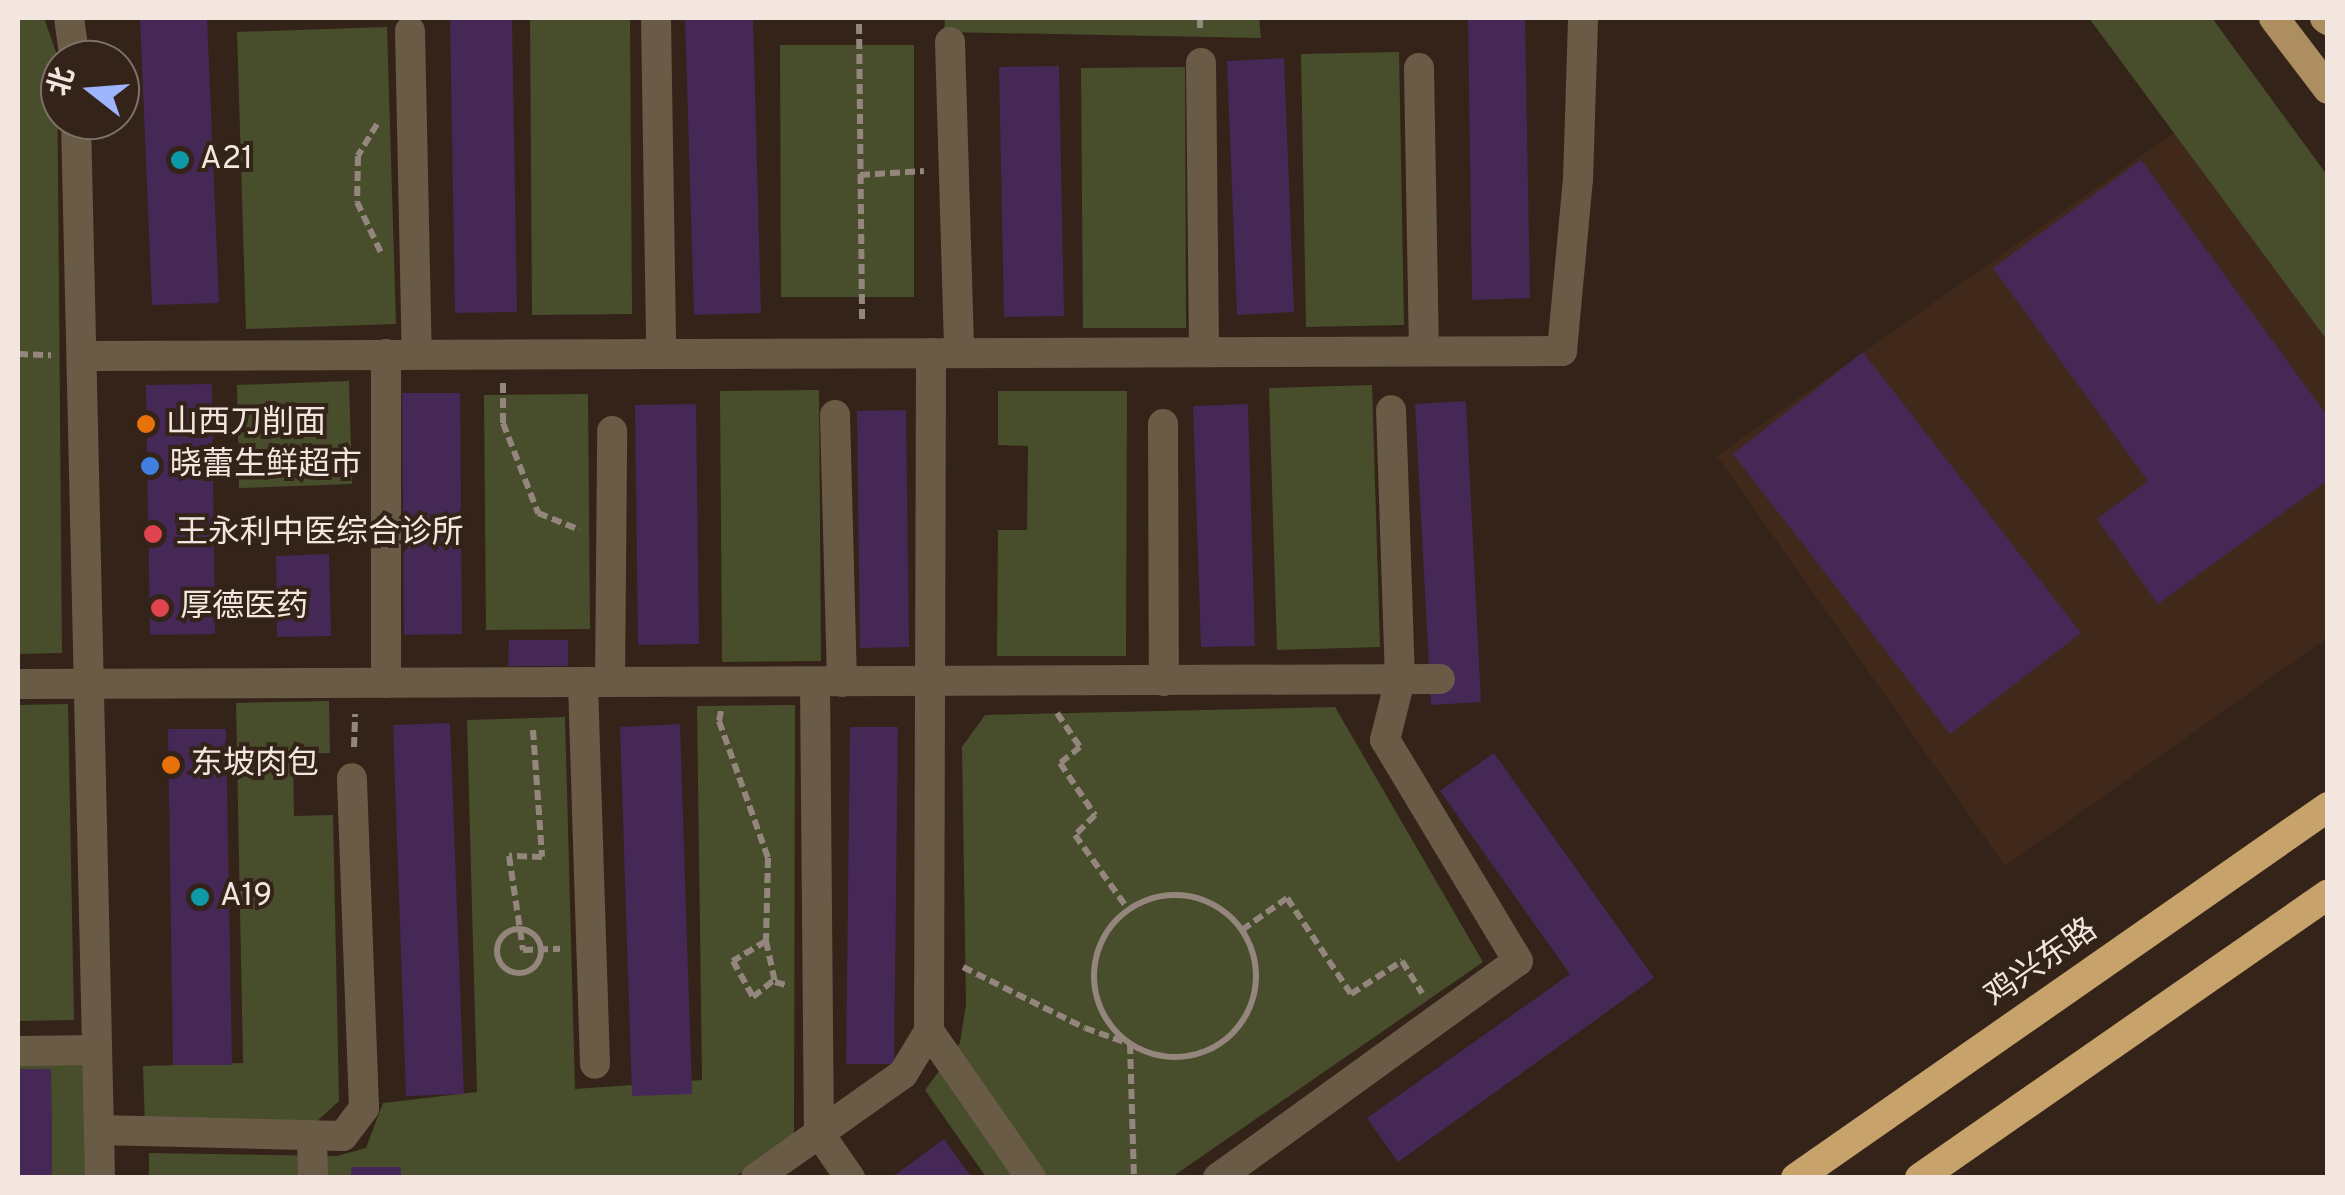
<!DOCTYPE html>
<meta charset="utf-8">
<style>
body{margin:0}
#map{position:relative;width:2345px;height:1195px;overflow:hidden;background:#342318;font-family:Overpass,"Noto Sans SC",sans-serif}
div>[style]{position:absolute}
.built>*{inset:0;background:#40291a}
.green>*{inset:0;background:#484e2c}
.building>*{inset:0;background:#462856}
.path>*{height:6px;margin-top:-3px;transform-origin:0;background:repeating-linear-gradient(90deg,#94867d 0 10px,transparent 0 15px)}
.path>.ring{margin:-3px;padding:0;box-sizing:content-box;background:none;border:6px solid #94867d;border-radius:50%}
.minor>*{height:30px;margin:-15px;padding:0 15px;transform-origin:15px;border-radius:15px;background:#6a5b46}
.major>*{height:30px;margin:-15px;padding:0 15px;transform-origin:15px;border-radius:15px;background:#ad8e61}
.highway>*{height:30px;margin:-15px;padding:0 15px;transform-origin:15px;border-radius:15px;background:#c7a26b}
.dots>*{width:28px;height:28px;translate:-50% -50%;box-sizing:border-box;border:5px solid #342318;border-radius:50%}
span{translate:-50% -50%;white-space:nowrap;text-align:center;line-height:1.15;-webkit-text-stroke:8px #342318;paint-order:stroke}
.poi-label{font-size:32px;color:#f2e6df}
.left{translate:0 -50%;text-align:left}
.street-label{font-size:32px;color:#f2e6df}
.frame{position:absolute;inset:0;border:20px solid #f2e6df;pointer-events:none}
.north{position:absolute;left:40px;top:40px;width:100px;height:100px;box-sizing:border-box;background:#342318;border:2px solid #807168;border-radius:50%;rotate:287deg;font-size:28px;font-weight:700;line-height:40px;text-align:center;color:#f2e6df}
.north::after{content:'';display:block;margin:auto;width:35px;height:45px;background:#9eb4fd;clip-path:polygon(50% 0,100% 100%,50% 72%,0 100%)}
</style>
<div id="map">
<div class="built">
<div style="clip-path:polygon(2202px 113px,2327px 292px,2327px 638px,2005px 866px,1717px 456px)"></div>
</div>
<div class="green">
<div style="clip-path:polygon(18px 18px,44px 18px,57px 55px,62px 653px,18px 654px)"></div>
<div style="clip-path:polygon(530px 18px,630px 18px,632px 314px,532px 315px)"></div>
<div style="clip-path:polygon(945px 18px,1259px 18px,1261px 38px,944px 32px)"></div>
<div style="clip-path:polygon(2089px 18px,2212px 18px,2327px 175px,2327px 340px)"></div>
<div style="clip-path:polygon(387px 27px,396px 324px,246px 329px,237px 32px)"></div>
<div style="clip-path:polygon(914px 45px,914px 297px,781px 297px,780px 45px)"></div>
<div style="clip-path:polygon(1399px 52px,1404px 325px,1306px 327px,1301px 54px)"></div>
<div style="clip-path:polygon(1185px 67px,1186px 328px,1083px 328px,1081px 68px)"></div>
<div style="clip-path:polygon(349px 381px,352px 484px,239px 488px,237px 385px)"></div>
<div style="clip-path:polygon(1372px 385px,1380px 647px,1277px 650px,1269px 388px)"></div>
<div style="clip-path:polygon(819px 390px,821px 661px,722px 662px,720px 391px)"></div>
<div style="clip-path:polygon(998px 391px,1127px 391px,1126px 656px,997px 656px,998px 530px,1027px 530px,1028px 446px,998px 445px)"></div>
<div style="clip-path:polygon(588px 394px,590px 629px,486px 630px,484px 395px)"></div>
<div style="clip-path:polygon(329px 701px,330px 753px,293px 754px,294px 816px,333px 815px,339px 1101px,315px 1123px,145px 1127px,143px 1066px,243px 1063px,236px 703px)"></div>
<div style="clip-path:polygon(68px 704px,74px 1020px,18px 1021px,18px 705px)"></div>
<div style="clip-path:polygon(795px 705px,794px 1135px,735px 1177px,401px 1178px,400px 1167px,351px 1167px,351px 1178px,149px 1178px,149px 1153px,337px 1156px,366px 1148px,383px 1103px,477px 1092px,467px 720px,565px 717px,575px 1089px,702px 1080px,697px 706px)"></div>
<div style="clip-path:polygon(1335px 707px,1483px 962px,1172px 1177px,986px 1177px,925px 1090px,960px 1043px,966px 1004px,962px 747px,985px 715px)"></div>
<div style="clip-path:polygon(85px 1061px,90px 1177px,18px 1177px,52px 1175px,51px 1069px,18px 1069px,18px 1064px)"></div>
</div>
<div class="building">
<div style="clip-path:polygon(140px 18px,207px 18px,219px 303px,152px 305px)"></div>
<div style="clip-path:polygon(450px 18px,512px 18px,517px 312px,455px 313px)"></div>
<div style="clip-path:polygon(685px 18px,753px 18px,761px 313px,694px 315px)"></div>
<div style="clip-path:polygon(1468px 18px,1525px 18px,1530px 298px,1472px 300px)"></div>
<div style="clip-path:polygon(1284px 58px,1294px 312px,1237px 315px,1227px 61px)"></div>
<div style="clip-path:polygon(1059px 66px,1064px 316px,1004px 317px,999px 67px)"></div>
<div style="clip-path:polygon(2141px 160px,2328px 417px,2328px 480px,2158px 604px,2097px 519px,2148px 481px,1993px 268px)"></div>
<div style="clip-path:polygon(1863px 352px,2081px 633px,1950px 734px,1733px 454px)"></div>
<div style="clip-path:polygon(212px 384px,215px 634px,150px 635px,146px 385px)"></div>
<div style="clip-path:polygon(402px 393px,460px 393px,462px 634px,404px 635px)"></div>
<div style="clip-path:polygon(1466px 401px,1481px 702px,1431px 705px,1415px 404px)"></div>
<div style="clip-path:polygon(696px 404px,699px 644px,638px 645px,635px 405px)"></div>
<div style="clip-path:polygon(1248px 404px,1255px 646px,1201px 647px,1193px 406px)"></div>
<div style="clip-path:polygon(906px 410px,909px 647px,860px 648px,857px 411px)"></div>
<div style="clip-path:polygon(329px 554px,331px 636px,277px 637px,276px 556px)"></div>
<div style="clip-path:polygon(509px 640px,568px 640px,568px 666px,508px 666px)"></div>
<div style="clip-path:polygon(450px 723px,464px 1094px,406px 1096px,393px 725px)"></div>
<div style="clip-path:polygon(680px 724px,692px 1094px,632px 1096px,620px 727px)"></div>
<div style="clip-path:polygon(850px 727px,898px 727px,894px 1064px,846px 1064px)"></div>
<div style="clip-path:polygon(168px 729px,226px 729px,232px 1065px,173px 1065px)"></div>
<div style="clip-path:polygon(1494px 753px,1654px 978px,1398px 1162px,1367px 1118px,1570px 974px,1440px 791px)"></div>
<div style="clip-path:polygon(18px 1069px,51px 1069px,52px 1176px,18px 1177px)"></div>
<div style="clip-path:polygon(944px 1139px,972px 1178px,891px 1178px)"></div>
<div style="clip-path:polygon(351px 1167px,401px 1167px,401px 1178px,351px 1178px)"></div>
</div>
<div class="path">
<div style="left:1200px;top:18px;width:13px;rotate:90deg"></div>
<div style="left:859px;top:24px;width:298px;rotate:89.4deg"></div>
<div style="left:377px;top:124px;width:37px;rotate:121deg"></div>
<div style="left:358px;top:156px;width:46px;rotate:91.2deg"></div>
<div style="left:357px;top:202px;width:59px;rotate:64.7deg"></div>
<div style="left:860px;top:175px;width:64px;rotate:-3.6deg"></div>
<div style="left:18px;top:354px;width:33px;rotate:2deg"></div>
<div style="left:503px;top:383px;width:40px;rotate:90deg"></div>
<div style="left:503px;top:423px;width:97px;rotate:68.7deg"></div>
<div style="left:538px;top:513px;width:45px;rotate:22deg"></div>
<div style="left:721px;top:711px;width:10px;rotate:101deg"></div>
<div style="left:719px;top:721px;width:145px;rotate:70.3deg"></div>
<div style="left:768px;top:858px;width:83px;rotate:91.4deg"></div>
<div style="left:766px;top:941px;width:42px;rotate:77.6deg"></div>
<div style="left:775px;top:982px;width:11px;rotate:15deg"></div>
<div style="left:1057px;top:713px;width:41px;rotate:55.9deg"></div>
<div style="left:1080px;top:747px;width:26px;rotate:141deg"></div>
<div style="left:1060px;top:763px;width:63px;rotate:56.1deg"></div>
<div style="left:1095px;top:815px;width:28px;rotate:135deg"></div>
<div style="left:1075px;top:835px;width:91px;rotate:54.4deg"></div>
<div style="left:533px;top:730px;width:127px;rotate:85.9deg"></div>
<div style="left:542px;top:857px;width:33px;rotate:-178deg"></div>
<div style="left:509px;top:856px;width:95px;rotate:81.5deg"></div>
<div style="left:523px;top:950px;width:37px;rotate:-2deg"></div>
<div style="left:354px;top:747px;width:33px;rotate:-88deg"></div>
<div class="ring" style="left:1094px;top:895px;width:156px;height:156px"></div>
<div class="ring" style="left:497px;top:929px;width:38px;height:38px"></div>
<div style="left:1242px;top:930px;width:55px;rotate:-35.4deg"></div>
<div style="left:1287px;top:898px;width:115px;rotate:56.3deg"></div>
<div style="left:1351px;top:994px;width:61px;rotate:-32.9deg"></div>
<div style="left:1402px;top:961px;width:38px;rotate:58deg"></div>
<div style="left:766px;top:941px;width:39px;rotate:149deg"></div>
<div style="left:733px;top:961px;width:41px;rotate:60.9deg"></div>
<div style="left:753px;top:997px;width:27px;rotate:-39deg"></div>
<div style="left:963px;top:967px;width:136px;rotate:26.6deg"></div>
<div style="left:1085px;top:1028px;width:48px;rotate:19.6deg"></div>
<div style="left:1130px;top:1044px;width:134px;rotate:88.3deg"></div>
</div>
<div class="minor">
<div style="left:69px;top:18px;width:42px;rotate:81.9deg"></div>
<div style="left:656px;top:18px;width:336px;rotate:89.1deg"></div>
<div style="left:410px;top:31px;width:323px;rotate:88.8deg"></div>
<div style="left:950px;top:42px;width:311px;rotate:88.3deg"></div>
<div style="left:1201px;top:63px;width:289px;rotate:89.4deg"></div>
<div style="left:1419px;top:68px;width:283px;rotate:89deg"></div>
<div style="left:76px;top:120px;width:1058px;rotate:88.7deg"></div>
<div style="left:386px;top:354px;width:329px;rotate:90deg"></div>
<div style="left:82px;top:356px;width:1480px;rotate:-0.19deg"></div>
<div style="left:1562px;top:351px;width:172px;rotate:-84.7deg"></div>
<div style="left:1578px;top:180px;width:162px;rotate:-88.2deg"></div>
<div style="left:835px;top:415px;width:267px;rotate:88.5deg"></div>
<div style="left:1163px;top:424px;width:257px;rotate:89.8deg"></div>
<div style="left:610px;top:682px;width:251px;rotate:-89.5deg"></div>
<div style="left:583px;top:683px;width:381px;rotate:88.2deg"></div>
<div style="left:815px;top:683px;width:450px;rotate:89.5deg"></div>
<div style="left:819px;top:1133px;width:55px;rotate:55.4deg"></div>
<div style="left:18px;top:684px;width:1422px;rotate:-0.2deg"></div>
<div style="left:929px;top:1031px;width:179px;rotate:55.2deg"></div>
<div style="left:18px;top:1051px;width:79px;rotate:-0.7deg"></div>
<div style="left:99px;top:1130px;width:244px;rotate:1.4deg"></div>
<div style="left:343px;top:1136px;width:35px;rotate:-53deg"></div>
<div style="left:364px;top:1108px;width:330px;rotate:-92.1deg"></div>
<div style="left:312px;top:1136px;width:42px;rotate:88.6deg"></div>
<div style="left:756px;top:1178px;width:180px;rotate:-35.3deg"></div>
<div style="left:903px;top:1074px;width:50px;rotate:-58.8deg"></div>
<div style="left:929px;top:1031px;width:678px;rotate:-89.83deg"></div>
<div style="left:1218px;top:1178px;width:370px;rotate:-35.9deg"></div>
<div style="left:1518px;top:961px;width:258px;rotate:-121deg"></div>
<div style="left:1385px;top:740px;width:62px;rotate:-76deg"></div>
<div style="left:1400px;top:680px;width:270px;rotate:-91.9deg"></div>
</div>
<div class="major">
<div style="left:2274px;top:18px;width:89px;rotate:52.7deg"></div>
<div style="left:2325px;top:18px;width:4px;rotate:34deg"></div>
</div>
<div class="highway">
<div style="left:1796px;top:1178px;width:649px;rotate:-34.89deg"></div>
<div style="left:1920px;top:1178px;width:497px;rotate:-34.8deg"></div>
</div>
<div class="dots">
<div style="left:180px;top:160px;background:#0f9aa8"></div>
<div style="left:146px;top:424px;background:#e8710a"></div>
<div style="left:150px;top:466px;background:#3f7fe0"></div>
<div style="left:153px;top:534px;background:#e0444e"></div>
<div style="left:160px;top:608px;background:#e0444e"></div>
<div style="left:171px;top:765px;background:#e8710a"></div>
<div style="left:200px;top:897px;background:#0f9aa8"></div>
</div>
<div class="poi-label">
<span class="left" style="left:200px;top:160px">A21</span>
<span class="left" style="left:166px;top:424px">山西刀削面</span>
<span class="left" style="left:170px;top:466px">晓蕾生鲜超市</span>
<span class="left" style="left:176px;top:534px">王永利中医综合诊所</span>
<span class="left" style="left:180px;top:608px">厚德医药</span>
<span class="left" style="left:191px;top:765px">东坡肉包</span>
<span class="left" style="left:220px;top:897px">A19</span>
</div>
<div class="street-label">
<span style="left:2042px;top:964px;rotate:-35deg">鸡兴东路</span>
</div>
<div class="frame"></div>
<div class="north">北</div>
</div>
